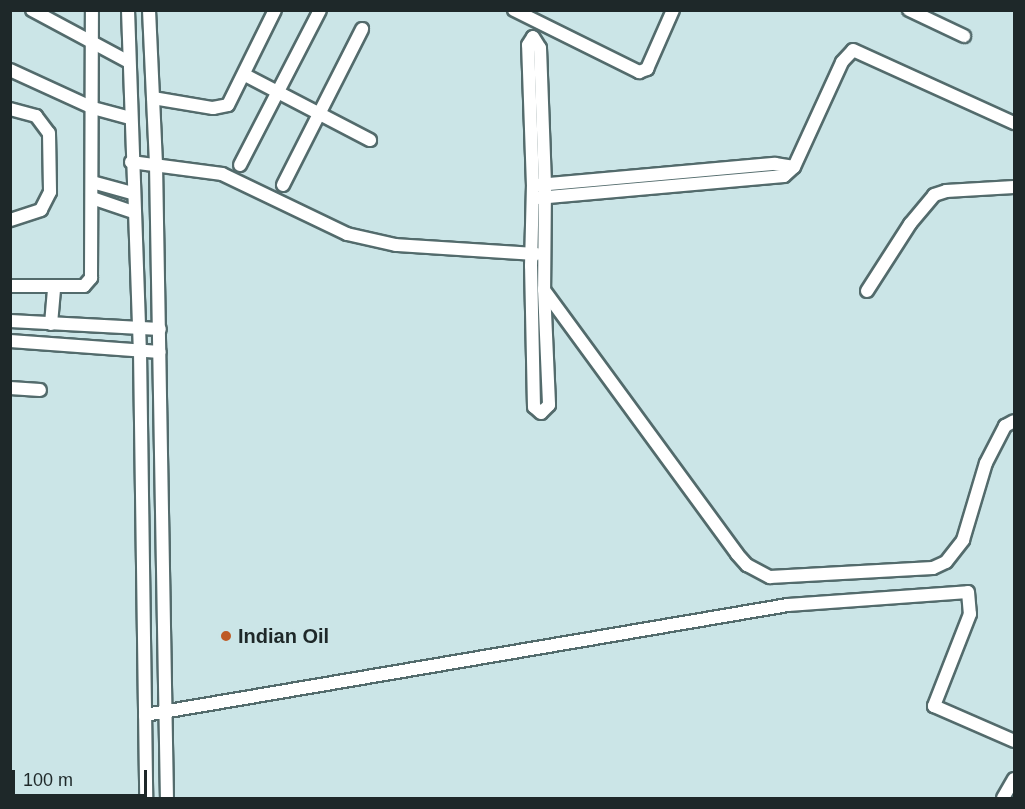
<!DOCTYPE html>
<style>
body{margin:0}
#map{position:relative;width:1025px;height:809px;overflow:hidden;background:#cbe5e7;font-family:Arial,sans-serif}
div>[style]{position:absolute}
.roads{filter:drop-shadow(2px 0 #536b6c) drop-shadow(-2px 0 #536b6c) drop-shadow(0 2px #536b6c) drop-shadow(0 -2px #536b6c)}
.minor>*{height:12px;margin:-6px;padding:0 6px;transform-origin:6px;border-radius:6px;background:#fff}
.dots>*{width:16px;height:16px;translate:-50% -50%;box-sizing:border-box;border:3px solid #cbe5e7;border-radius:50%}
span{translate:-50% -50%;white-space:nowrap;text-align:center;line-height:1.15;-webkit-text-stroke:6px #cbe5e7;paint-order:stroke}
.poi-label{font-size:20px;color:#1e2829;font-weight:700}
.left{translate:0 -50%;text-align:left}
.frame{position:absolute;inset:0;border:12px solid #1e2829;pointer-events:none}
.scale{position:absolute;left:12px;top:770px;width:135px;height:27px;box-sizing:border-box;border:3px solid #1e2829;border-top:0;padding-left:8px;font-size:18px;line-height:21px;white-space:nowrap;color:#1e2829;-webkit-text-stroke:4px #cbe5e7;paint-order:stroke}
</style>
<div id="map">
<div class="roads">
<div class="minor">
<div style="left:32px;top:10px;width:110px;rotate:28.2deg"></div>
<div style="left:128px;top:10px;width:341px;rotate:88deg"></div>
<div style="left:140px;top:351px;width:447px;rotate:89.2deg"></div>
<div style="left:149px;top:10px;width:154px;rotate:87.4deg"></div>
<div style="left:156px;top:164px;width:634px;rotate:89.01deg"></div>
<div style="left:514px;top:10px;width:140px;rotate:26.4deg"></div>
<div style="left:639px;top:72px;width:9px;rotate:-21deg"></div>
<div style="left:647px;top:69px;width:64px;rotate:-66.2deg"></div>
<div style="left:909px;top:10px;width:61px;rotate:25.3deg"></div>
<div style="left:533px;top:37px;width:13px;rotate:58deg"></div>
<div style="left:540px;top:48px;width:136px;rotate:87.9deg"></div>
<div style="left:545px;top:184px;width:105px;rotate:90.5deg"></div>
<div style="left:544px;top:289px;width:116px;rotate:87.5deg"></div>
<div style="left:549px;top:405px;width:11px;rotate:135deg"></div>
<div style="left:541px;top:413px;width:9px;rotate:-139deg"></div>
<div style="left:534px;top:407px;width:141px;rotate:-91.2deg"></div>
<div style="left:531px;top:266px;width:80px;rotate:-88.6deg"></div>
<div style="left:533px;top:186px;width:141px;rotate:-92deg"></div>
<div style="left:528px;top:45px;width:9px;rotate:-58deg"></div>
<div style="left:10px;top:70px;width:91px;rotate:24.6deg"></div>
<div style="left:93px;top:108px;width:38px;rotate:15deg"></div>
<div style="left:245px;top:75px;width:141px;rotate:27.5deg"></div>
<div style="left:153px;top:98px;width:61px;rotate:9.5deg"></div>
<div style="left:213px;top:108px;width:15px;rotate:-11deg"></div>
<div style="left:228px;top:105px;width:106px;rotate:-63.7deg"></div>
<div style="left:10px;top:109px;width:27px;rotate:15deg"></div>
<div style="left:36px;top:116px;width:21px;rotate:53deg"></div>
<div style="left:49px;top:133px;width:59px;rotate:89deg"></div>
<div style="left:50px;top:192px;width:20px;rotate:117deg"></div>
<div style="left:41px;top:210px;width:33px;rotate:162deg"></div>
<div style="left:131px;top:162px;width:92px;rotate:7.5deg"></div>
<div style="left:222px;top:174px;width:139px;rotate:25.6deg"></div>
<div style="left:347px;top:234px;width:50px;rotate:12.7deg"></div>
<div style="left:396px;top:245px;width:141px;rotate:3.7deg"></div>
<div style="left:240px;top:165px;width:174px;rotate:-62.7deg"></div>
<div style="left:92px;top:182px;width:41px;rotate:15.4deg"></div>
<div style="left:283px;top:185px;width:175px;rotate:-63.1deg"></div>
<div style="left:538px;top:185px;width:238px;rotate:-5.1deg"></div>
<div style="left:775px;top:164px;width:19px;rotate:9deg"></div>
<div style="left:92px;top:198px;width:43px;rotate:18.9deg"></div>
<div style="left:537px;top:198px;width:248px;rotate:-5.1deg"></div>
<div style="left:784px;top:176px;width:13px;rotate:-42deg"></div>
<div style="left:794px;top:167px;width:115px;rotate:-65.4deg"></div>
<div style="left:842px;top:62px;width:16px;rotate:-47deg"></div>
<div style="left:853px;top:50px;width:177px;rotate:24.4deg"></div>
<div style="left:10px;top:286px;width:74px"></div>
<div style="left:84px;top:286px;width:11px;rotate:-49deg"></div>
<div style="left:91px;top:278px;width:268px;rotate:-89.8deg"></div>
<div style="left:544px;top:290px;width:327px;rotate:53.8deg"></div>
<div style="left:737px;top:554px;width:15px;rotate:48deg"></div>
<div style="left:747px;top:565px;width:26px;rotate:28deg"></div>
<div style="left:770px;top:577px;width:163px;rotate:-3.2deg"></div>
<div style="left:933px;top:568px;width:14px;rotate:-25deg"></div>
<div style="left:946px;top:562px;width:28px;rotate:-52deg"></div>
<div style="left:963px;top:540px;width:80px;rotate:-73.4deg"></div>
<div style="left:986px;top:463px;width:42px;rotate:-62.8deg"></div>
<div style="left:1005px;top:426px;width:10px;rotate:-29deg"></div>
<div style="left:867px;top:291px;width:80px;rotate:-57.3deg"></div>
<div style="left:910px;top:224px;width:38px;rotate:-50deg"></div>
<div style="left:934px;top:195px;width:13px;rotate:-18deg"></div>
<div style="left:946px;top:191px;width:68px;rotate:-3.4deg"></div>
<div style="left:10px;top:321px;width:150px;rotate:3.1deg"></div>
<div style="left:51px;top:324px;width:37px;rotate:-85deg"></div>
<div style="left:10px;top:341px;width:150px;rotate:4.2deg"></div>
<div style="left:10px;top:388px;width:30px;rotate:4deg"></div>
<div style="left:145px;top:715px;width:652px;rotate:-9.71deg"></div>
<div style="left:788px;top:605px;width:180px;rotate:-4.1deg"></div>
<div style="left:968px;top:592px;width:22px;rotate:85deg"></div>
<div style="left:970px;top:614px;width:99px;rotate:111.4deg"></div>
<div style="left:934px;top:706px;width:87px;rotate:23.6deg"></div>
<div style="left:1003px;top:798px;width:22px;rotate:-60deg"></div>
</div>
</div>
<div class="dots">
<div style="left:226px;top:636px;background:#be5a25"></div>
</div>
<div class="poi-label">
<span class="left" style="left:238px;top:636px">Indian Oil</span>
</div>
<div class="frame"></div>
<div class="scale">100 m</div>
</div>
